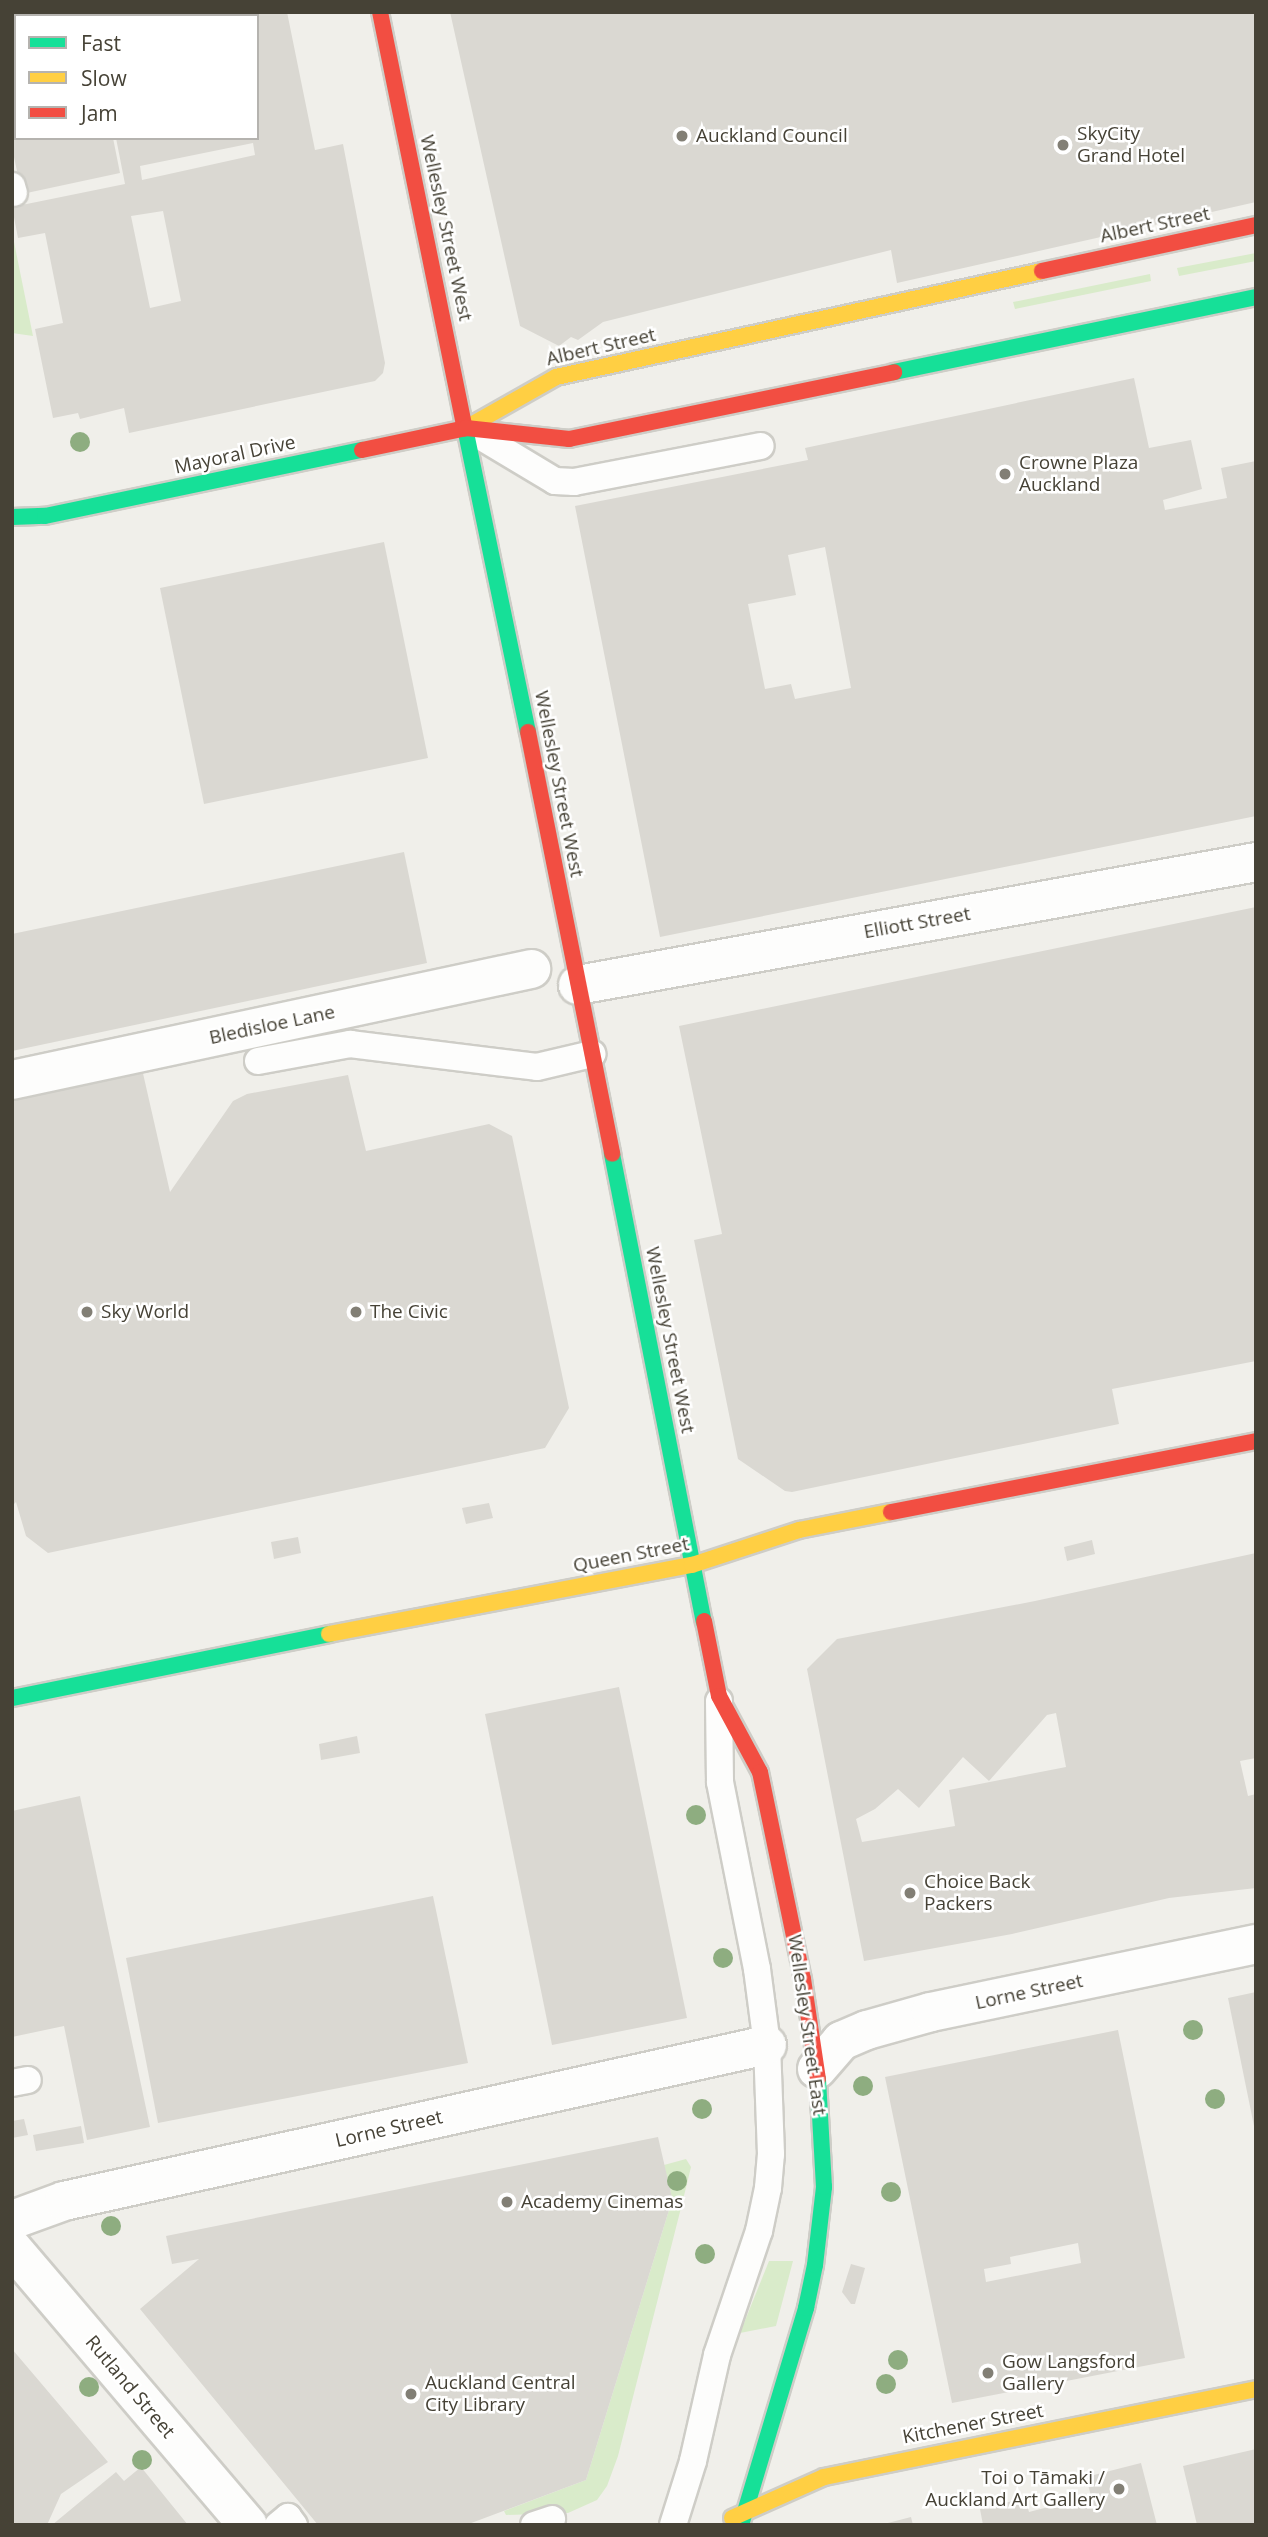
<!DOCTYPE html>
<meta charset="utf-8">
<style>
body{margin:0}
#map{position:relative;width:1268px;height:2537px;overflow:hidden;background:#f0efea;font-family:"Open Sans",sans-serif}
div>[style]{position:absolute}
.green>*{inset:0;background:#d9ebca}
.building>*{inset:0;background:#dad8d2}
.roads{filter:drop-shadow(2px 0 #cecdc7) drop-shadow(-2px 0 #cecdc7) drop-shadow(0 2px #cecdc7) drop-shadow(0 -2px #cecdc7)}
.lane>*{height:26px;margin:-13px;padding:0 13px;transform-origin:13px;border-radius:13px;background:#fdfdfc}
.street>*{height:38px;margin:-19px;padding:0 19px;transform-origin:19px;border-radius:19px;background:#fdfdfc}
.fast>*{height:16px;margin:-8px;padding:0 8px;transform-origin:8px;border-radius:8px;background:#16e098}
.slow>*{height:16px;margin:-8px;padding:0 8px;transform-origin:8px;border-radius:8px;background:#ffcf43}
.jam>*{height:16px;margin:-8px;padding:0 8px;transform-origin:8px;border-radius:8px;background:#f24e42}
.trees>*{width:20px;height:20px;margin:-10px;border-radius:50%;background:#8ead80}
.dots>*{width:19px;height:19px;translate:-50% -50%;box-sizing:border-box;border:4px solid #fff;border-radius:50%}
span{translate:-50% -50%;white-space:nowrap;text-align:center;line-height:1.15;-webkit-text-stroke:5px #fff;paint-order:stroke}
.poi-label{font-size:19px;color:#464236}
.left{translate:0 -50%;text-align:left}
.right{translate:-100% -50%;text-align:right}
.street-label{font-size:19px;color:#464236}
.frame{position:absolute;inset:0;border:14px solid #464236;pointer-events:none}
.legend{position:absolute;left:14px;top:14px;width:245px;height:126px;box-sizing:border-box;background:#fff;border:2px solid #b5b3af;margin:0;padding:9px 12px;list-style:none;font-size:21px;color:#464236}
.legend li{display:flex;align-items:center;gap:14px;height:35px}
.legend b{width:35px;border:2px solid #b5b3af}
</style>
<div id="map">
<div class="green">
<div style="clip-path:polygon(12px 232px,33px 336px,12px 333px)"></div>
<div style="clip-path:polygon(1256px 253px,1256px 261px,1179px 276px,1177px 268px)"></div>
<div style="clip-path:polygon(1150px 274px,1151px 281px,1015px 309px,1013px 302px)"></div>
<div style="clip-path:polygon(686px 2159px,691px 2167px,682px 2204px,618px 2456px,607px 2486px,597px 2500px,568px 2513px,506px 2515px,504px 2511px,586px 2480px,669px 2210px,674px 2206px,664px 2165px)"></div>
<div style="clip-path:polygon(769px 2261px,793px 2261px,776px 2326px,740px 2333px)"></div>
</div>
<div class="building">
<div style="clip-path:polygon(12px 12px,87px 12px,88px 16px,16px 16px,16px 138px,113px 138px,120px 173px,22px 194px,12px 148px)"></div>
<div style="clip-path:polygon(124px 12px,189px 12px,189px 13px,125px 16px)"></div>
<div style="clip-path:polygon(evenodd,227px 12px,287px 12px,315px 150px,343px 144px,385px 363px,383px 373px,375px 381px,129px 433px,124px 408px,80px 419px,78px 413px,53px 418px,35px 329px,63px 323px,45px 233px,18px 238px,12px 207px,125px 184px,116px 138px,257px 138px,257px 16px,228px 16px,227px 12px,253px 143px,255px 155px,142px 180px,140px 166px,253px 143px,227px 12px,163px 211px,181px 301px,150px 308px,131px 216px,163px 211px)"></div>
<div style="clip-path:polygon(450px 12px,1256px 12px,1256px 202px,897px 283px,891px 250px,603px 322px,578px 340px,571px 337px,559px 346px,520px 326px)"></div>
<div style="clip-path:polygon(evenodd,1134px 378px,1149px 448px,1191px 440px,1202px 489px,1163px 500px,1165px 510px,1227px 498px,1221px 468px,1256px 461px,1256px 816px,660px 937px,575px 506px,808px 460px,805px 448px,1134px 378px,825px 547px,851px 688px,795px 699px,791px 684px,765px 689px,748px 604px,796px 595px,788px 555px,825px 547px)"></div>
<div style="clip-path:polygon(384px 542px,428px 758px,204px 804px,160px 588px)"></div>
<div style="clip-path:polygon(404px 852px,427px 963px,12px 1051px,12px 934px)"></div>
<div style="clip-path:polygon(1256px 907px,1256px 1361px,1112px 1389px,1119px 1424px,792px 1492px,785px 1491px,738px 1459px,694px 1240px,722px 1234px,679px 1026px)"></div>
<div style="clip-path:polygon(142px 1069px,170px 1192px,233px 1101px,247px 1094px,348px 1075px,366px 1151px,489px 1124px,512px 1136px,569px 1408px,545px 1448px,48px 1553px,26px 1536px,16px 1502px,12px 1506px,12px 1097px)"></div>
<div style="clip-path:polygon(489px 1503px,493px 1518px,466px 1524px,462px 1508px)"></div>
<div style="clip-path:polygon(298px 1537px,301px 1553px,274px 1559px,271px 1542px)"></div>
<div style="clip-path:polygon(1092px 1540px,1095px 1554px,1067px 1561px,1064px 1547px)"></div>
<div style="clip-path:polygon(evenodd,1256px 1553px,1256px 1758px,1240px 1761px,1248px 1796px,1256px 1794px,1256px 1888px,1169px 1898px,1012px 1934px,864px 1961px,807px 1669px,837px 1639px,1035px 1601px,1256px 1553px,1056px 1713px,1066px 1767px,949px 1790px,955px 1826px,862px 1842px,856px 1819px,875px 1809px,898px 1789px,919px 1808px,963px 1757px,989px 1781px,1047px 1715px,1056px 1713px)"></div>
<div style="clip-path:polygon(619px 1687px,687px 2018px,552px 2045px,485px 1714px)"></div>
<div style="clip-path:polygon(357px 1736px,360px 1753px,321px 1760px,319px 1744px)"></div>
<div style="clip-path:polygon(80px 1796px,150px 2127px,87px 2140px,64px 2026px,12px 2037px,12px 1811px)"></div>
<div style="clip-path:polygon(433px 1896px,468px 2063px,158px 2123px,126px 1958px)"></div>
<div style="clip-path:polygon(1256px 1992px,1256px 2131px,1255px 2131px,1228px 1998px)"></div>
<div style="clip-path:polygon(evenodd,1118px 2030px,1185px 2358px,952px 2403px,885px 2077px,1118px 2030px,1078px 2243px,1081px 2263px,986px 2282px,984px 2269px,1011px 2264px,1010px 2257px,1078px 2243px)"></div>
<div style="clip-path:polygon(24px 2119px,28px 2135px,12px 2138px,12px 2121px)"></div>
<div style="clip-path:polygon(81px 2126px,84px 2143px,36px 2151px,33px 2135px)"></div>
<div style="clip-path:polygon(658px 2137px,674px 2206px,669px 2210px,586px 2480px,466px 2525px,318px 2525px,140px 2309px,199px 2259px,172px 2264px,166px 2236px)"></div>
<div style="clip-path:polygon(851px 2264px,865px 2268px,855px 2304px,851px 2304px,842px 2292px)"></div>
<div style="clip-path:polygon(12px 2349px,108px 2462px,61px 2494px,47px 2525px,12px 2525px)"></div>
<div style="clip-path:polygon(1256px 2449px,1256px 2525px,1197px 2525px,1183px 2466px)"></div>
<div style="clip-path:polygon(1141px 2463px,1157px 2525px,983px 2525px,980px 2509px,1025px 2498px,1029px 2512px,1091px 2496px,1086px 2477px)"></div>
<div style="clip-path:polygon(141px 2467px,188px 2525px,52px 2525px,116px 2472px,124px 2481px)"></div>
<div style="clip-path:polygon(911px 2517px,913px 2525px,884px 2525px,884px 2524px)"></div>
</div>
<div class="roads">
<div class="lane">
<div style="left:102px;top:12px;width:4px;rotate:76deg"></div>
<div style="left:12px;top:186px;width:7px;rotate:74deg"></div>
<div style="left:475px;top:433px;width:93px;rotate:31deg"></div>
<div style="left:555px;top:481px;width:19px;rotate:3deg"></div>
<div style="left:574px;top:482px;width:190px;rotate:-10.9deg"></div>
<div style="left:258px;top:1061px;width:94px;rotate:-10.5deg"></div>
<div style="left:350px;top:1044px;width:188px;rotate:7deg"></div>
<div style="left:537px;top:1067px;width:57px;rotate:-13.3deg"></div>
<div style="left:12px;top:2083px;width:16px;rotate:-11deg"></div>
<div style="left:278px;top:2525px;width:13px;rotate:-39deg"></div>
<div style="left:288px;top:2517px;width:10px;rotate:53deg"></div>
<div style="left:534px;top:2525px;width:19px;rotate:-18deg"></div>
<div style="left:673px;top:2525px;width:67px;rotate:-72.6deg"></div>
<div style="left:693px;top:2461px;width:109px;rotate:-77.2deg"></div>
<div style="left:717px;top:2355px;width:131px;rotate:-71.3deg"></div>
<div style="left:759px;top:2231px;width:44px;rotate:-78.2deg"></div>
<div style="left:768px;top:2188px;width:34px;rotate:-85deg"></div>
<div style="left:771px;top:2154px;width:109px;rotate:-92.1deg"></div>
<div style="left:767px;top:2045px;width:77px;rotate:-97.5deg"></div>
<div style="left:757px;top:1969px;width:191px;rotate:-101.2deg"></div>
<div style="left:720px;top:1782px;width:81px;rotate:-90.7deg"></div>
</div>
<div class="street">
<div style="left:578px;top:985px;width:689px;rotate:-10.28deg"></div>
<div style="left:12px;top:1080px;width:531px;rotate:-12.07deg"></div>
<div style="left:817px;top:2069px;width:37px;rotate:-49deg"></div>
<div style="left:841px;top:2041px;width:28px;rotate:-23deg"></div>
<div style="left:867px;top:2030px;width:66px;rotate:-15.7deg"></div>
<div style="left:931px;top:2012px;width:332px;rotate:-11.8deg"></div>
<div style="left:12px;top:2220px;width:55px;rotate:-20.1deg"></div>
<div style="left:64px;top:2201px;width:720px;rotate:-12.51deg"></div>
<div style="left:12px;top:2248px;width:364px;rotate:49.6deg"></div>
</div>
<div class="fast">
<div style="left:894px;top:372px;width:370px;rotate:-11.7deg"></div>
<div style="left:465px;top:428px;width:310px;rotate:78.3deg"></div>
<div style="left:12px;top:517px;width:33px;rotate:-2deg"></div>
<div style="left:45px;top:516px;width:324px;rotate:-11.8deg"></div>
<div style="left:612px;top:1154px;width:476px;rotate:78.9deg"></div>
<div style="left:12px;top:1698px;width:323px;rotate:-11.4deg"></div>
<div style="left:741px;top:2525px;width:227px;rotate:-73.3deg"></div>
<div style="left:806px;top:2308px;width:44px;rotate:-78.2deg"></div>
<div style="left:815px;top:2265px;width:79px;rotate:-83.4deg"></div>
<div style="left:824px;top:2187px;width:108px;rotate:-93.2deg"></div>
</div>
<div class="slow">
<div style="left:466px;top:428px;width:103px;rotate:-29.5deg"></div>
<div style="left:556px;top:377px;width:497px;rotate:-12.3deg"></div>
<div style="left:329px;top:1634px;width:369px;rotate:-10.8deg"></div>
<div style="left:692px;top:1565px;width:113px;rotate:-18.1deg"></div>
<div style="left:799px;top:1530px;width:94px;rotate:-11.1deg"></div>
<div style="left:732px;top:2518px;width:101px;rotate:-24deg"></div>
<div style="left:824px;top:2477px;width:441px;rotate:-11.5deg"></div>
</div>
<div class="jam">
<div style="left:380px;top:12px;width:425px;rotate:78.5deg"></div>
<div style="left:1042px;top:271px;width:219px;rotate:-12.1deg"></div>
<div style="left:362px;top:450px;width:106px;rotate:-11.9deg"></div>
<div style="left:466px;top:428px;width:104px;rotate:6.1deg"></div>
<div style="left:569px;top:439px;width:332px;rotate:-11.6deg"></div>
<div style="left:528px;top:732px;width:430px;rotate:78.7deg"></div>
<div style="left:891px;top:1512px;width:372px;rotate:-11deg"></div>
<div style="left:704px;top:1621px;width:76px;rotate:78.7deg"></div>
<div style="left:719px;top:1696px;width:86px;rotate:61.7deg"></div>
<div style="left:760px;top:1772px;width:211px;rotate:78.3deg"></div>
<div style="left:803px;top:1979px;width:101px;rotate:81.5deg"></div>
</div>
</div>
<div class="trees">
<div style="left:80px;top:442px"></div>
<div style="left:696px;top:1815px"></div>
<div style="left:723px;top:1958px"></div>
<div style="left:1193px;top:2030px"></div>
<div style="left:863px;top:2086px"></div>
<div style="left:1215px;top:2099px"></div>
<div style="left:702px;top:2109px"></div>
<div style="left:677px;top:2181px"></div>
<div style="left:891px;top:2192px"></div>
<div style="left:111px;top:2226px"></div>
<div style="left:705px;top:2254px"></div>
<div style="left:898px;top:2360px"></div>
<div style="left:886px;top:2384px"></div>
<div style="left:89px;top:2387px"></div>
<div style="left:142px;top:2460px"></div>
</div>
<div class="dots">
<div style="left:682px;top:136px;background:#827f75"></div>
<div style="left:1063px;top:145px;background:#827f75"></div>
<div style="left:1005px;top:474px;background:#827f75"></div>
<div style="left:87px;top:1312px;background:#827f75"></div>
<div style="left:356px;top:1312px;background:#827f75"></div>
<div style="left:910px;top:1893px;background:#827f75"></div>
<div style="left:507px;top:2202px;background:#827f75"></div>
<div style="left:988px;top:2373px;background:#827f75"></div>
<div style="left:411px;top:2394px;background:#827f75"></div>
<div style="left:1119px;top:2489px;background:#827f75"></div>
</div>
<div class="poi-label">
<span class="left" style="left:1077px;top:145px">SkyCity<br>Grand Hotel</span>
<span class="left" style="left:696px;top:136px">Auckland Council</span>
<span class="left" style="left:1019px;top:474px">Crowne Plaza<br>Auckland</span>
<span class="left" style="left:101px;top:1312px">Sky World</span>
<span class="left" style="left:370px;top:1312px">The Civic</span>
<span class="left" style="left:924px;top:1893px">Choice Back<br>Packers</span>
<span class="left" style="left:521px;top:2202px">Academy Cinemas</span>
<span class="left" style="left:1002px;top:2373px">Gow Langsford<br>Gallery</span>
<span class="left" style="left:425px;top:2394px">Auckland Central<br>City Library</span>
<span class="right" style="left:1105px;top:2489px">Toi o Tāmaki /<br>Auckland Art Gallery</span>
</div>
<div class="street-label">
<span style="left:1155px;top:225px;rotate:-12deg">Albert Street</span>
<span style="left:446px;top:228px;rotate:78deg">Wellesley Street West</span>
<span style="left:601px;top:347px;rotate:-13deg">Albert Street</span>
<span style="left:235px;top:455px;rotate:-12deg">Mayoral Drive</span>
<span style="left:559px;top:784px;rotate:79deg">Wellesley Street West</span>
<span style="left:917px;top:923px;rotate:-10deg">Elliott Street</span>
<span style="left:272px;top:1025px;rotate:-12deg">Bledisloe Lane</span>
<span style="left:670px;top:1340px;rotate:79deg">Wellesley Street West</span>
<span style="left:631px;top:1555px;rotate:-11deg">Queen Street</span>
<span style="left:1029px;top:1992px;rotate:-12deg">Lorne Street</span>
<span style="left:807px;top:2025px;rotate:82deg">Wellesley Street East</span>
<span style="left:389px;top:2129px;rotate:-13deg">Lorne Street</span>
<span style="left:130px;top:2387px;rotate:50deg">Rutland Street</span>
<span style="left:973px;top:2424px;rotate:-11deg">Kitchener Street</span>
</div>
<div class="frame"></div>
<ul class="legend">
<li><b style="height:9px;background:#16e098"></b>Fast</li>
<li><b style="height:9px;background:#ffcf43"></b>Slow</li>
<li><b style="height:9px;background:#f24e42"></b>Jam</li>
</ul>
</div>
